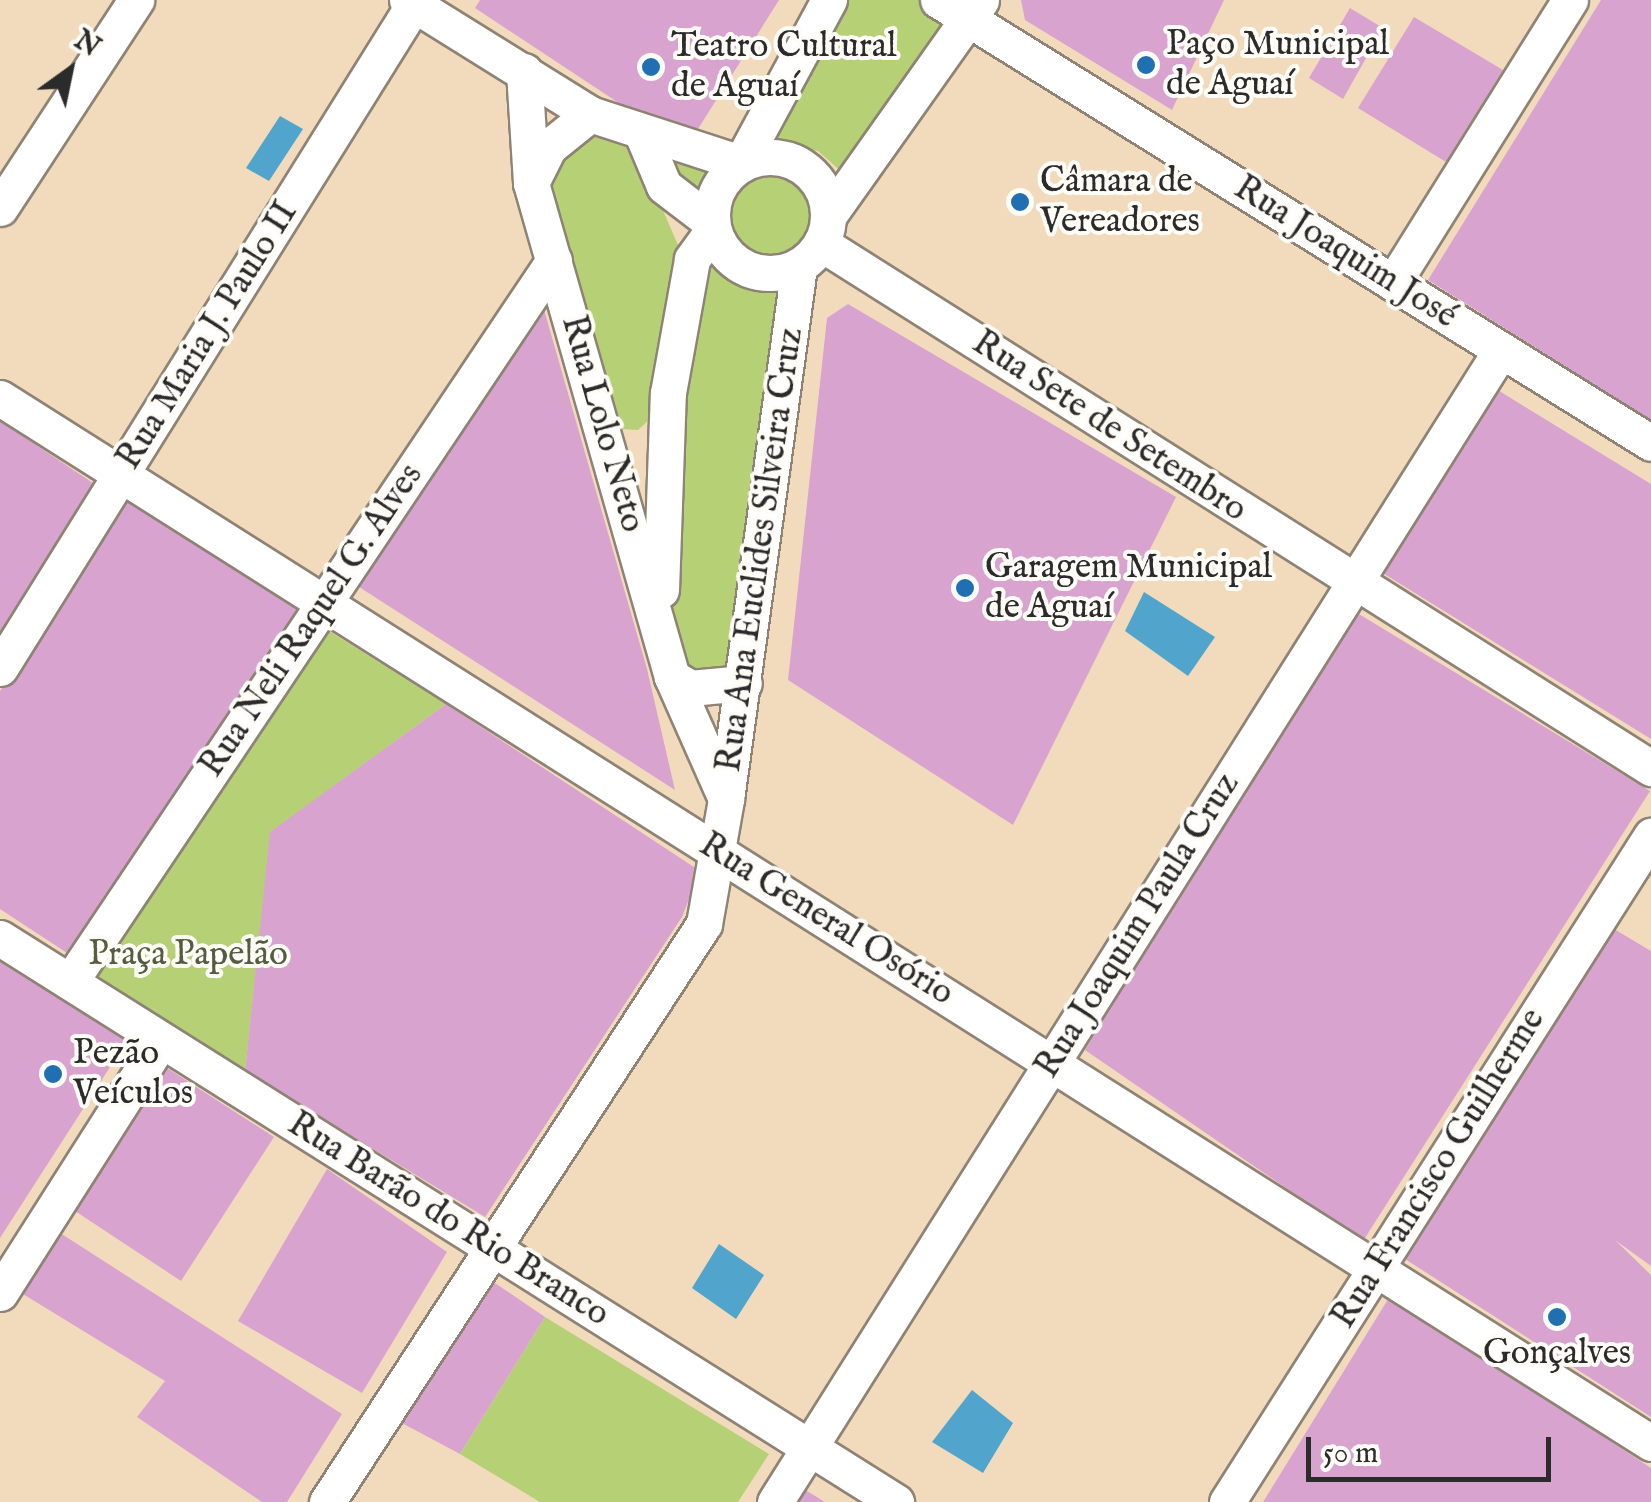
<!DOCTYPE html>
<meta charset="utf-8">
<style>
body{margin:0}
#map{position:relative;width:1651px;height:1502px;overflow:hidden;background:#f2dbbd;font-family:"IM FELL English",serif}
div>[style]{position:absolute}
.green>*{inset:0;background:#b6d075}
.round{border-radius:50%}
.water>*{inset:0;background:#51a5cc}
.building>*{inset:0;background:#d8a4cf}
.roads{filter:drop-shadow(2px 0 #8e8374) drop-shadow(-2px 0 #8e8374) drop-shadow(0 2px #8e8374) drop-shadow(0 -2px #8e8374)}
.street>*{height:35px;margin:-17.5px;padding:0 17.5px;transform-origin:17.5px;border-radius:17.5px;background:#fff}
.street>.ring{margin:-17.5px;padding:0;box-sizing:content-box;background:none;border:35px solid #fff;border-radius:50%}
.dots>*{width:28px;height:28px;translate:-50% -50%;box-sizing:border-box;border:5px solid #fdfcf7;border-radius:50%}
span{translate:-50% -50%;white-space:nowrap;text-align:center;line-height:1.15;-webkit-text-stroke:8px #fdfcf7;paint-order:stroke}
.poi-label{font-size:35px;color:#2b2b2b}
.left{translate:0 -50%;text-align:left}
.street-label{font-size:35px;color:#2b2b2b}
.park-label{font-size:35px;color:#555d41}
.north{position:absolute;left:20px;top:20px;width:100px;height:100px;-webkit-text-stroke:8px #fdfcf7;paint-order:stroke;rotate:33deg;font-size:28px;font-weight:700;line-height:40px;text-align:center;color:#2b2b2b}
.north::after{content:'';display:block;margin:auto;width:35px;height:45px;background:#2b2b2b;clip-path:polygon(50% 0,100% 100%,50% 72%,0 100%)}
.scale{position:absolute;left:1306px;top:1437px;width:245px;height:45px;box-sizing:border-box;border:5px solid #2b2b2b;border-top:0;padding-left:12px;font-size:30px;line-height:35px;white-space:nowrap;color:#2b2b2b;-webkit-text-stroke:8px #fdfcf7;paint-order:stroke}
</style>
<div id="map">
<div class="green">
<div style="clip-path:polygon(839px 0,974px 0,844px 174px,818px 151px,755px 143px)"></div>
<div style="clip-path:polygon(597px 131px,636px 148px,681px 252px,650px 419px,638px 430px,621px 429px,602px 396px,543px 184px,550px 165px)"></div>
<div style="clip-path:polygon(655px 144px,725px 161px,689px 209px)"></div>
<div class="round" style="left:717px;top:161px;width:106px;height:106px"></div>
<div style="clip-path:polygon(716px 247px,741px 271px,793px 278px,735px 681px,688px 683px,664px 620px,695px 263px)"></div>
<div style="clip-path:polygon(324px 628px,446px 704px,271px 832px,245px 1071px,92px 977px)"></div>
<div style="clip-path:polygon(545px 1317px,769px 1454px,738px 1502px,540px 1502px,460px 1454px)"></div>
</div>
<div class="water">
<div style="clip-path:polygon(280px 116px,303px 129px,269px 181px,246px 168px)"></div>
<div style="clip-path:polygon(1144px 592px,1215px 637px,1188px 676px,1125px 631px)"></div>
<div style="clip-path:polygon(719px 1244px,764px 1275px,736px 1319px,692px 1288px)"></div>
<div style="clip-path:polygon(972px 1390px,1013px 1423px,983px 1473px,932px 1442px)"></div>
</div>
<div class="building">
<div style="clip-path:polygon(480px 0,779px 0,698px 129px,655px 127px,475px 8px)"></div>
<div style="clip-path:polygon(1021px 0,1224px 0,1172px 110px,1025px 20px)"></div>
<div style="clip-path:polygon(1601px 0,1651px 0,1651px 420px,1428px 280px)"></div>
<div style="clip-path:polygon(1350px 8px,1383px 28px,1343px 99px,1309px 78px)"></div>
<div style="clip-path:polygon(1414px 17px,1503px 70px,1446px 162px,1358px 108px)"></div>
<div style="clip-path:polygon(848px 304px,1176px 497px,1013px 825px,788px 680px,827px 318px)"></div>
<div style="clip-path:polygon(543px 306px,647px 669px,675px 790px,356px 585px)"></div>
<div style="clip-path:polygon(1496px 389px,1651px 484px,1651px 739px,1381px 572px)"></div>
<div style="clip-path:polygon(0 421px,96px 485px,0 633px)"></div>
<div style="clip-path:polygon(122px 498px,299px 608px,67px 953px,0 909px,0 691px)"></div>
<div style="clip-path:polygon(1354px 611px,1650px 791px,1363px 1241px,1085px 1050px)"></div>
<div style="clip-path:polygon(446px 704px,700px 871px,682px 917px,485px 1217px,245px 1071px,270px 832px)"></div>
<div style="clip-path:polygon(1614px 929px,1651px 951px,1651px 1266px,1615px 1240px,1651px 1275px,1651px 1417px,1405px 1259px)"></div>
<div style="clip-path:polygon(0 956px,128px 1039px,0 1238px)"></div>
<div style="clip-path:polygon(164px 1066px,274px 1137px,181px 1281px,75px 1211px)"></div>
<div style="clip-path:polygon(327px 1169px,447px 1252px,362px 1393px,238px 1321px)"></div>
<div style="clip-path:polygon(57px 1231px,342px 1414px,287px 1502px,262px 1502px,137px 1417px,165px 1381px,18px 1291px)"></div>
<div style="clip-path:polygon(492px 1281px,545px 1317px,460px 1454px,398px 1421px)"></div>
<div style="clip-path:polygon(1390px 1296px,1651px 1468px,1651px 1502px,1263px 1502px)"></div>
<div style="clip-path:polygon(802px 1488px,825px 1502px,794px 1502px)"></div>
</div>
<div class="roads">
<div class="street">
<div style="left:407px;top:0;width:216px;rotate:31.9deg"></div>
<div style="left:590px;top:114px;width:156px;rotate:18deg"></div>
<div style="left:938px;top:0;width:839px;rotate:31.85deg"></div>
<div style="left:524px;top:71px;width:112px;rotate:86.4deg"></div>
<div style="left:531px;top:183px;width:514px;rotate:74.07deg"></div>
<div style="left:672px;top:677px;width:133px;rotate:66.1deg"></div>
<div style="left:726px;top:799px;width:537px;rotate:-82.19deg"></div>
<div style="left:643px;top:136px;width:54px;rotate:67.2deg"></div>
<div style="left:664px;top:186px;width:59px;rotate:37.5deg"></div>
<div class="ring" style="left:712px;top:157px;width:81px;height:81px"></div>
<div style="left:743px;top:159px;width:181px;rotate:-61.6deg"></div>
<div style="left:531px;top:183px;width:40px;rotate:-63.4deg"></div>
<div style="left:549px;top:147px;width:53px;rotate:-38.8deg"></div>
<div style="left:0;top:208px;width:249px;rotate:-56.8deg"></div>
<div style="left:829px;top:215px;width:263px;rotate:-54.7deg"></div>
<div style="left:822px;top:244px;width:981px;rotate:32.3deg"></div>
<div style="left:1393px;top:283px;width:334px;rotate:-58deg"></div>
<div style="left:0;top:398px;width:1954px;rotate:32.33deg"></div>
<div style="left:661px;top:590px;width:197px;rotate:-88deg"></div>
<div style="left:668px;top:393px;width:136px;rotate:-79.8deg"></div>
<div style="left:692px;top:259px;width:36px;rotate:-54deg"></div>
<div style="left:0;top:668px;width:782px;rotate:-58.06deg"></div>
<div style="left:672px;top:677px;width:21px;rotate:31deg"></div>
<div style="left:690px;top:688px;width:54px;rotate:-5.3deg"></div>
<div style="left:0;top:938px;width:1059px;rotate:32.19deg"></div>
<div style="left:70px;top:982px;width:869px;rotate:-56.16deg"></div>
<div style="left:0;top:1293px;width:300px;rotate:-57.5deg"></div>
<div style="left:327px;top:1502px;width:690px;rotate:-56.89deg"></div>
<div style="left:704px;top:924px;width:127px;rotate:-80deg"></div>
<div style="left:775px;top:1502px;width:1362px;rotate:-57.78deg"></div>
<div style="left:1227px;top:1502px;width:790px;rotate:-57.52deg"></div>
</div>
</div>
<div class="dots">
<div style="left:1146px;top:65px;background:#1f6fb2"></div>
<div style="left:651px;top:67px;background:#1f6fb2"></div>
<div style="left:1020px;top:202px;background:#1f6fb2"></div>
<div style="left:965px;top:588px;background:#1f6fb2"></div>
<div style="left:53px;top:1074px;background:#1f6fb2"></div>
<div style="left:1557px;top:1317px;background:#1f6fb2"></div>
</div>
<div class="poi-label">
<span class="left" style="left:1166px;top:65px">Paço Municipal<br>de Aguaí</span>
<span class="left" style="left:671px;top:67px">Teatro Cultural<br>de Aguaí</span>
<span class="left" style="left:1040px;top:202px">Câmara de<br>Vereadores</span>
<span class="left" style="left:985px;top:588px">Garagem Municipal<br>de Aguaí</span>
<span class="left" style="left:73px;top:1074px">Pezão<br>Veículos</span>
<span style="left:1557px;top:1354px">Gonçalves</span>
</div>
<div class="street-label">
<span style="left:1345px;top:253px;rotate:32deg">Rua Joaquim José</span>
<span style="left:208px;top:336px;rotate:-58deg">Rua Maria J. Paulo II</span>
<span style="left:602px;top:424px;rotate:74deg">Rua Lolo Neto</span>
<span style="left:1109px;top:427px;rotate:33deg">Rua Sete de Setembro</span>
<span style="left:761px;top:550px;rotate:-82deg">Rua Ana Euclides Silveira Cruz</span>
<span style="left:312px;top:621px;rotate:-56deg">Rua Neli Raquel G. Alves</span>
<span style="left:826px;top:920px;rotate:32deg">Rua General Osório</span>
<span style="left:1138px;top:926px;rotate:-58deg">Rua Joaquim Paula Cruz</span>
<span style="left:1439px;top:1169px;rotate:-58deg">Rua Francisco Guilherme</span>
<span style="left:448px;top:1220px;rotate:32deg">Rua Barão do Rio Branco</span>
</div>
<div class="park-label">
<span style="left:188px;top:955px">Praça Papelão</span>
</div>
<div class="north">N</div>
<div class="scale">50 m</div>
</div>
